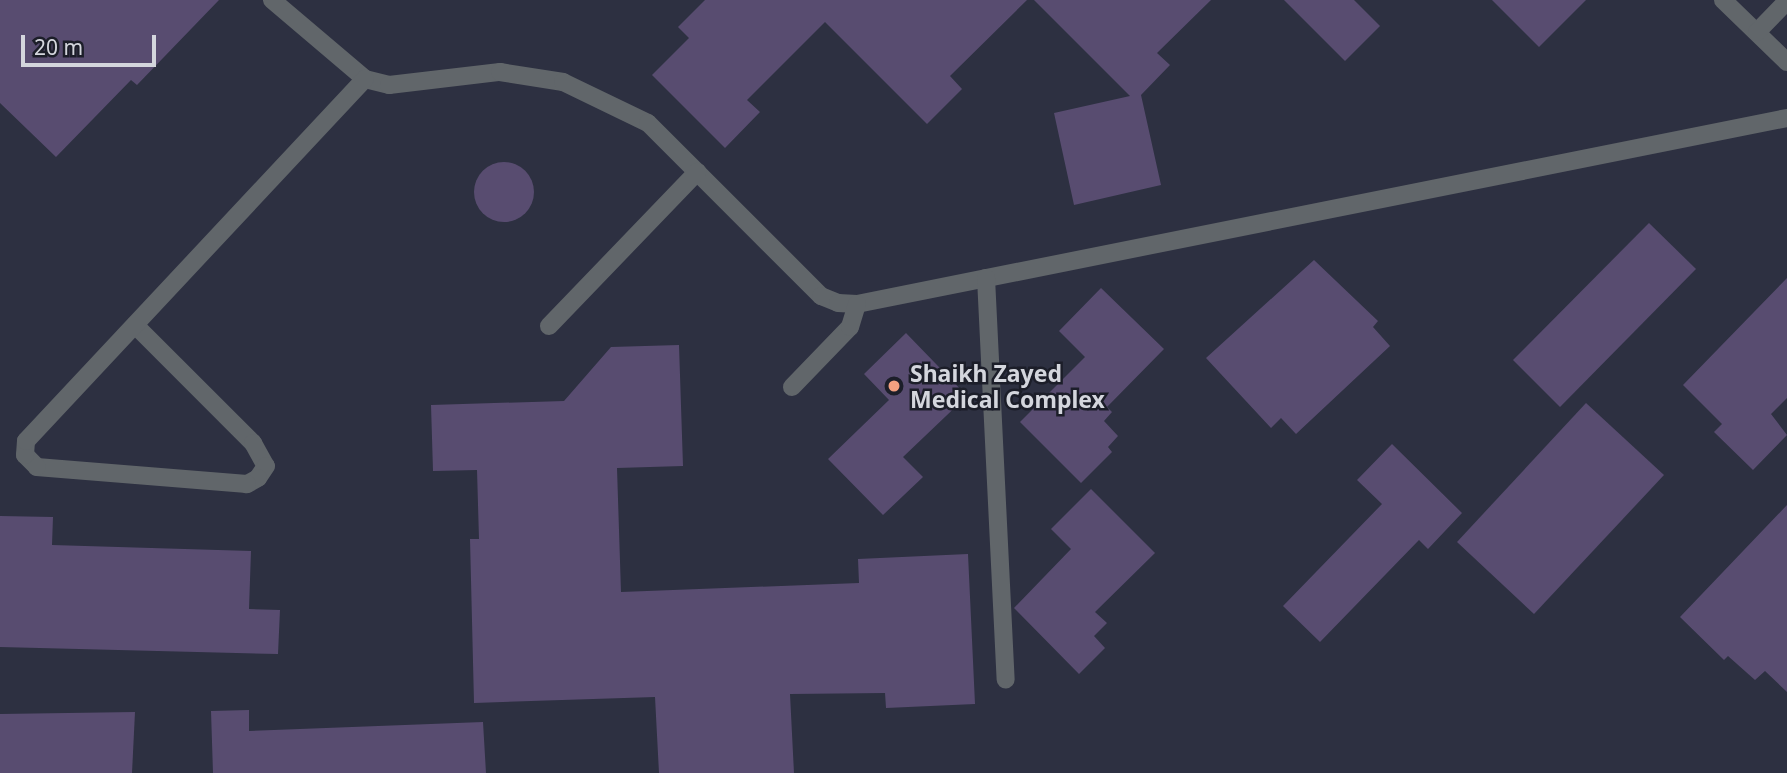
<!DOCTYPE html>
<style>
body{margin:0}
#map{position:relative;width:1787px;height:773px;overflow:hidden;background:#252833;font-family:"Noto Sans",sans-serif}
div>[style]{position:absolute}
.built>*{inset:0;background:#2d3041}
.building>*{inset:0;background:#584c70}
.round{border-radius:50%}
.minor>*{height:18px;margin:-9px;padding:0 9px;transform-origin:9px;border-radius:9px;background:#61666a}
.dots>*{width:19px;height:19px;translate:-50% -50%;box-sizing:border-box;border:4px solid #1c1e29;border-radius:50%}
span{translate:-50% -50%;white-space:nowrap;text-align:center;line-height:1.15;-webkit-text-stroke:5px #1c1e29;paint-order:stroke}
.poi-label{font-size:23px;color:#d4d6dd;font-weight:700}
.left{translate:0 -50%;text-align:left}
.scale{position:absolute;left:21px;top:35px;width:135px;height:32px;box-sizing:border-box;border:4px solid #d4d6dd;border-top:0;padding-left:9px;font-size:21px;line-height:24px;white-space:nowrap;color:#d4d6dd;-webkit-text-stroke:5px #1c1e29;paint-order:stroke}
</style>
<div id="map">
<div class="built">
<div style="clip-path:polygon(0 0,1787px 0,1787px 773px,0 773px)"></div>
</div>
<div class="building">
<div style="clip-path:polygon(0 0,219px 0,137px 85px,131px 80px,56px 157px,0 103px)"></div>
<div style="clip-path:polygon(705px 0,1027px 0,950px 76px,962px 89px,927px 124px,825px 22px,747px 100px,760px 112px,725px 148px,652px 75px,689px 38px,678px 27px)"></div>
<div style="clip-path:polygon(1034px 0,1211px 0,1157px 53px,1170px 65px,1141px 95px,1161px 185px,1074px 205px,1054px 113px,1130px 96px)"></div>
<div style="clip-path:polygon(1284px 0,1354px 0,1380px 26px,1345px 61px)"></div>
<div style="clip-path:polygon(1492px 0,1586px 0,1539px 47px)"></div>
<div class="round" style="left:474px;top:162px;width:60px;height:60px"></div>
<div style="clip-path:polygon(1649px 223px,1696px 269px,1560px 407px,1513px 360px)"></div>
<div style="clip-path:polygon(1314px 260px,1378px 321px,1373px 327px,1390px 346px,1296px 434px,1281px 418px,1271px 428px,1206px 358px)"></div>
<div style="clip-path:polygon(1787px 278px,1787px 398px,1771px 414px,1787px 435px,1753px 470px,1714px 432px,1722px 424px,1683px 385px)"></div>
<div style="clip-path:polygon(1101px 288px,1164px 349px,1107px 407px,1112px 412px,1104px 421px,1118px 436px,1108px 447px,1112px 452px,1081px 483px,1020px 422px,1085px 357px,1059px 331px)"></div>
<div style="clip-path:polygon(906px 333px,967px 396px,903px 457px,923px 477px,883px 515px,828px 459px,889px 400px,864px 374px)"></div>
<div style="clip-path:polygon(679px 345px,683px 466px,617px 468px,621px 592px,859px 583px,858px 559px,968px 554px,975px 704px,886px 708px,885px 693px,790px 694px,794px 773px,659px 773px,655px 697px,474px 703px,470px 539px,479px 539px,477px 470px,433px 471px,431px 405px,564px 401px,611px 347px)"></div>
<div style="clip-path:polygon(1586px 403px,1664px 475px,1534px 614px,1457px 542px)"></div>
<div style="clip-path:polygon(1392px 444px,1462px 513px,1428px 549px,1419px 540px,1320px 642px,1283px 606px,1382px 504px,1357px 480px)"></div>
<div style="clip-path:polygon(1091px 489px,1155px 553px,1095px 612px,1107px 623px,1094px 636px,1105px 648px,1079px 674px,1014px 608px,1071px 549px,1051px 529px)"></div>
<div style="clip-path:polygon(1787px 505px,1787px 692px,1765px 671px,1755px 680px,1728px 656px,1724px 660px,1680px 617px)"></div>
<div style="clip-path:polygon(0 516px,53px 517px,52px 545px,251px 551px,249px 609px,280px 610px,278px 654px,0 647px)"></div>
<div style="clip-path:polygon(249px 710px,249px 731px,483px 722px,486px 773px,213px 773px,211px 711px)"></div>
<div style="clip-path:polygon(135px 712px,132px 773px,0 773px,0 714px)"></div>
</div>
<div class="minor">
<div style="left:272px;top:0;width:122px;rotate:40.3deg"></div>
<div style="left:365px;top:79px;width:25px;rotate:14deg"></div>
<div style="left:389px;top:85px;width:112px;rotate:-6.7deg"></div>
<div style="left:500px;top:72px;width:64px;rotate:9deg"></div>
<div style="left:563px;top:82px;width:94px;rotate:25.8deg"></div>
<div style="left:648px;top:123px;width:245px;rotate:45deg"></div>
<div style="left:821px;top:296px;width:18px;rotate:22deg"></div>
<div style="left:838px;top:303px;width:19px;rotate:3deg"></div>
<div style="left:857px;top:304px;width:948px;rotate:-11.31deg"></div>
<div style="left:1723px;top:0;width:89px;rotate:44.1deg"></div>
<div style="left:1757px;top:32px;width:43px;rotate:-45.9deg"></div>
<div style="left:986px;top:278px;width:402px;rotate:87.2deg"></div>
<div style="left:135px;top:325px;width:167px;rotate:45deg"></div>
<div style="left:253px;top:443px;width:26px;rotate:61deg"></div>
<div style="left:266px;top:466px;width:14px;rotate:124deg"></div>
<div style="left:258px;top:478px;width:13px;rotate:151deg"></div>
<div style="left:247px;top:484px;width:211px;rotate:-175.4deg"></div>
<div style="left:37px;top:467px;width:17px;rotate:-135deg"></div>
<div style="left:25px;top:455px;width:14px;rotate:-86deg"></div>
<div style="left:26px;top:441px;width:496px;rotate:-46.9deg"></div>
<div style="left:549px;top:326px;width:214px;rotate:-46.1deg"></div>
<div style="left:792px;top:387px;width:83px;rotate:-46deg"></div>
<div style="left:850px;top:327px;width:24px;rotate:-73deg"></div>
</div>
<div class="dots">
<div style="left:894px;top:386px;background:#f2a080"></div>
</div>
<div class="poi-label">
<span class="left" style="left:910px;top:386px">Shaikh Zayed<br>Medical Complex</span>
</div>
<div class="scale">20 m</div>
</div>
